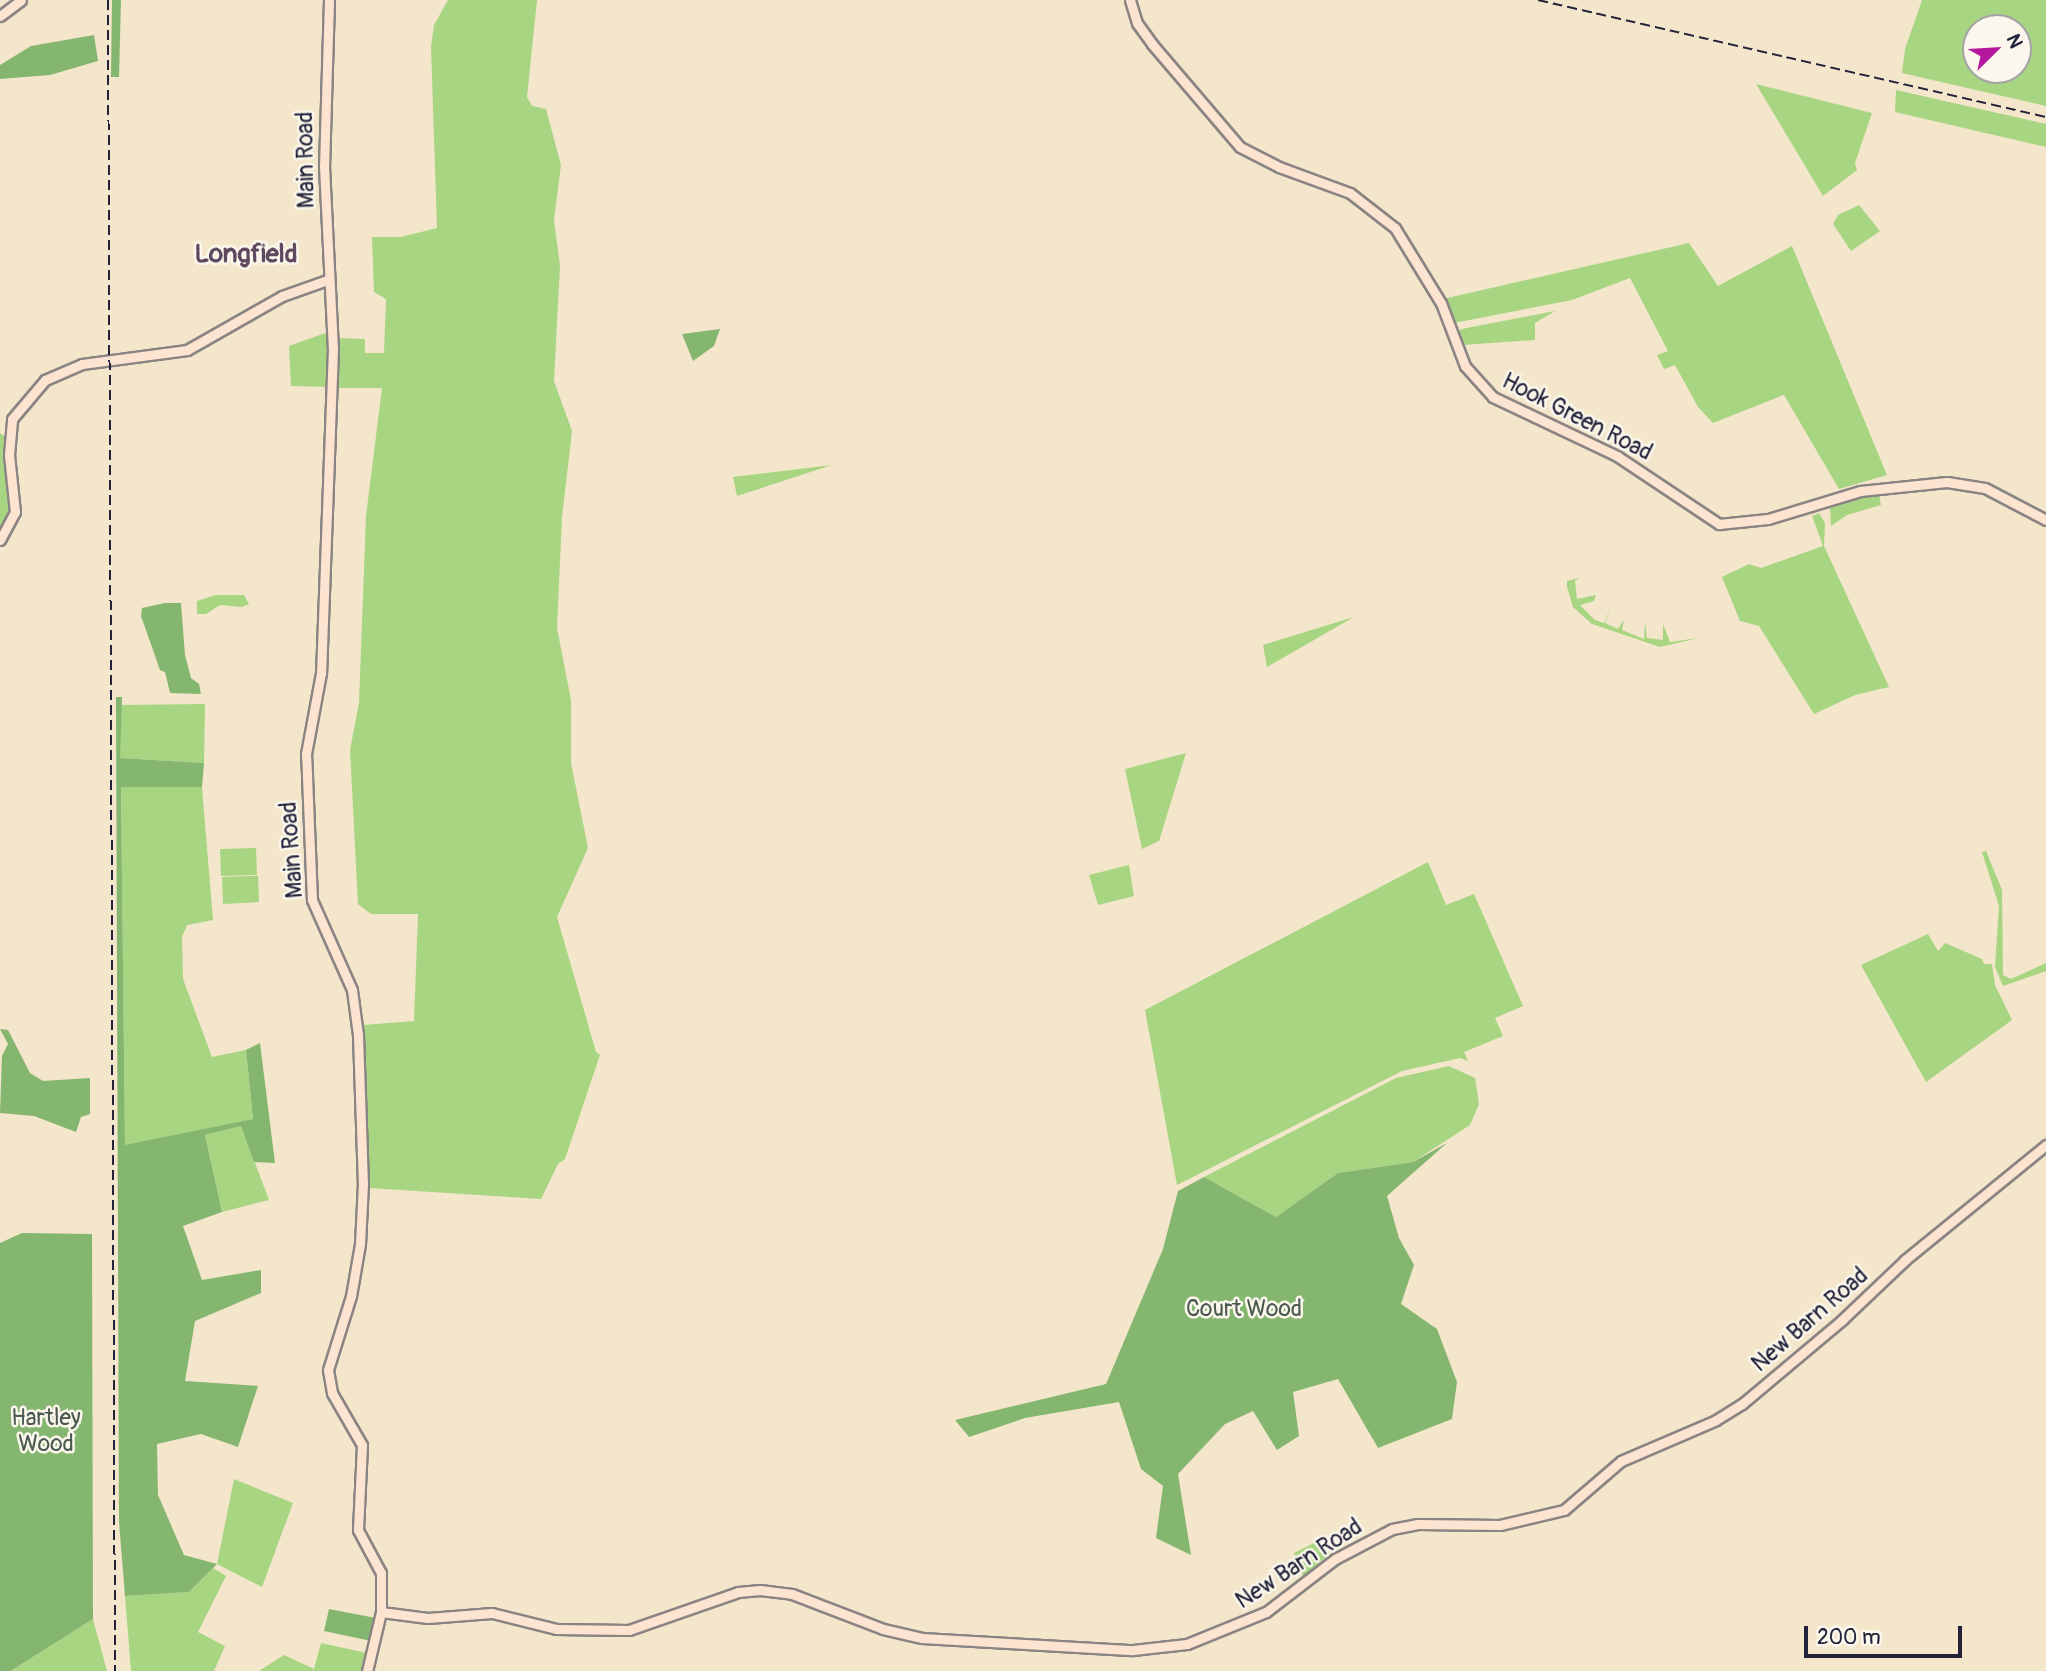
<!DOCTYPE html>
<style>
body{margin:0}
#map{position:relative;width:2046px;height:1671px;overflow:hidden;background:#f3e6cb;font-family:Pangolin,sans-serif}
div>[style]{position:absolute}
.green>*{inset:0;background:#a7d582}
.forest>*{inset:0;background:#85b670}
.roads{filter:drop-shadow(2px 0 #8a8483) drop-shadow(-2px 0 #8a8483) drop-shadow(0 2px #8a8483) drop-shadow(0 -2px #8a8483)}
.secondary>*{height:9px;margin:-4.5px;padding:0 4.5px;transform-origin:4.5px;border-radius:4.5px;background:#fde4d1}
.rail>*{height:2px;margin-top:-1px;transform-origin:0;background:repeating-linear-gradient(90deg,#22223b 0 10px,transparent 0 15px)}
span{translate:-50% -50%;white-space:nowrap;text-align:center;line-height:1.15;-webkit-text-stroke:5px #fbf7ec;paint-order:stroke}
.street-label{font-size:23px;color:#22223b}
.park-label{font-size:23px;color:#4a5850}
.quarter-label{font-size:26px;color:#5e4960;font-weight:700}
.north{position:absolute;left:1962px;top:14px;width:70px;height:70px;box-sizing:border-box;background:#fbf7ec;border:2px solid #a4a2a5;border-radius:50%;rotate:66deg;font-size:19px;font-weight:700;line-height:28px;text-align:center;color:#22223b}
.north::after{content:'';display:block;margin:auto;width:24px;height:32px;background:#b5179e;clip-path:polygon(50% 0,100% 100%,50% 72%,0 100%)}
.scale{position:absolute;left:1804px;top:1626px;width:158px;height:32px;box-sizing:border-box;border:4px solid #22223b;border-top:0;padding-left:9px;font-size:21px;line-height:24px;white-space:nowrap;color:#22223b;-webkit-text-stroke:5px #fbf7ec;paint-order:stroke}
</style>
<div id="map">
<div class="green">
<div style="clip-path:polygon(448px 0,537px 0,527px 97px,532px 106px,546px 109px,561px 165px,554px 220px,560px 266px,554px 381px,572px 431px,562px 517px,557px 628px,571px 700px,571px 763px,588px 848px,557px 917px,596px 1052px,600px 1055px,565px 1159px,558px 1164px,541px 1199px,369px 1188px,363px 1025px,414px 1021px,418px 914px,371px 914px,358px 904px,350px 750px,359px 703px,366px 516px,382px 388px,337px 388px,338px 338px,365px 339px,365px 353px,384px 353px,386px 299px,374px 292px,372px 237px,401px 237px,437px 228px,431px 47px,434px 25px)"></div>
<div style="clip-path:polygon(evenodd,1922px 0,2046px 0,2046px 106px,1902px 73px,1905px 49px,1922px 0,1976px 28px,2018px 28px,2018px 70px,1976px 70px,1976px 28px)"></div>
<div style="clip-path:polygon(1756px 84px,1872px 113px,1855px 163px,1857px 170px,1823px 196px)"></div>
<div style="clip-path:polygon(1896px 90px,2046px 124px,2046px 147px,1895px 112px)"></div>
<div style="clip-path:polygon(1859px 205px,1880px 231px,1851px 251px,1833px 224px,1838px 215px)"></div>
<div style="clip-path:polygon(1689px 243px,1718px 286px,1792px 246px,1887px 475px,1839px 489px,1784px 395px,1713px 423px,1698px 407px,1675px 365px,1664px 369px,1657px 355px,1668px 351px,1630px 278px,1572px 300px,1454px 323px,1443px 299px)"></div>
<div style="clip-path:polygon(1555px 311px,1535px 323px,1535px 340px,1462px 345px,1458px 332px,1462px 329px)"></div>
<div style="clip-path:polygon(331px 331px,330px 387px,291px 386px,289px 346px)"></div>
<div style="clip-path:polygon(0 433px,5px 437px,10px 505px,0 533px)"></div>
<div style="clip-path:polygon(832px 465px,737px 496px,733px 477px)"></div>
<div style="clip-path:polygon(1879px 493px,1881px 505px,1847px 515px,1831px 526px,1830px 508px)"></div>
<div style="clip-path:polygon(1819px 513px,1825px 523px,1824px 546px,1889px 687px,1855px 695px,1814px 714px,1759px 626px,1740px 621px,1722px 577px,1749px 564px,1761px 568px,1823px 546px,1812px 516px)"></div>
<div style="clip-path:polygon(1580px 578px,1575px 581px,1577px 599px,1596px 595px,1594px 601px,1580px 605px,1595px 620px,1604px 623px,1611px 607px,1605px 623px,1618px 629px,1624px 620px,1622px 630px,1644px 639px,1645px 623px,1647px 638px,1663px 640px,1663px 624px,1670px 642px,1699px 638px,1660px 647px,1592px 624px,1573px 607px,1567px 587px,1567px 581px)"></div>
<div style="clip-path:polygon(216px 595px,244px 595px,249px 604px,242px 607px,220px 605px,206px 614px,197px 614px,197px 601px)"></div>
<div style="clip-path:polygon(1354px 617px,1267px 667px,1263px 645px)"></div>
<div style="clip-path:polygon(205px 704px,204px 763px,120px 758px,120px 705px)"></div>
<div style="clip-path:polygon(1186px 753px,1159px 841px,1142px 849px,1125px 769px)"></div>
<div style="clip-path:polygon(121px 787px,202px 787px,213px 920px,187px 925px,182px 937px,183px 979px,212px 1057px,246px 1050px,253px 1119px,125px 1146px)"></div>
<div style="clip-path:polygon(256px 848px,257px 875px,221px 876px,220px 849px)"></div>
<div style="clip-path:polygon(1986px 851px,2002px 890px,2003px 975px,2011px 979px,2046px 963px,2046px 971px,2003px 986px,1995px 967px,1999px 906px,1982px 852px)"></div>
<div style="clip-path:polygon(1428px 862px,1446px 905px,1474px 894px,1523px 1006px,1495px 1018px,1503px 1036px,1464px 1052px,1468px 1061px,1460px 1058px,1402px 1071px,1177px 1185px,1145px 1010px)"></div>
<div style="clip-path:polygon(1129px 865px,1134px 896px,1098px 905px,1089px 875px)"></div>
<div style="clip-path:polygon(258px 876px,259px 902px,223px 904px,222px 877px)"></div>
<div style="clip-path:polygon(1928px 934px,1938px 951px,1945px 943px,1982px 959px,1984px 964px,1992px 964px,1995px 985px,2012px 1020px,1926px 1082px,1861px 965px)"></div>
<div style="clip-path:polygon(1449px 1066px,1475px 1078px,1479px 1104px,1470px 1125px,1413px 1162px,1338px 1173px,1276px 1217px,1204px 1177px,1396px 1078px)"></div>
<div style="clip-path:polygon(241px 1126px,269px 1200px,222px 1212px,205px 1135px)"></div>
<div style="clip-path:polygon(234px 1479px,293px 1503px,262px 1587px,217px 1564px)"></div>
<div style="clip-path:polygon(1316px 1542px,1327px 1556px,1303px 1576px,1294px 1553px)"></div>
<div style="clip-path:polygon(213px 1568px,226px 1576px,198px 1632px,225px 1646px,214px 1671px,131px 1671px,125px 1596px,189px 1592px)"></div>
<div style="clip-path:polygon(93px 1619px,107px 1671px,11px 1671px,13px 1670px)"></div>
<div style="clip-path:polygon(321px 1643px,367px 1653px,362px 1671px,259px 1671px,284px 1655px,314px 1669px)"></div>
</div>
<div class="forest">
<div style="clip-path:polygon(112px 0,121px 0,119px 77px,111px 77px)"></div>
<div style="clip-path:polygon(94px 35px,98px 61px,50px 75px,0 79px,0 65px,31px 46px)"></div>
<div style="clip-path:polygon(720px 329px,714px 346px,693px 361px,682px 334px)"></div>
<div style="clip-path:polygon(165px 603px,181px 603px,185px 655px,191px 678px,199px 684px,201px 694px,170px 693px,165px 672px,160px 670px,141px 616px,142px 608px)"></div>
<div style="clip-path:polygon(116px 697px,122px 697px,120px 758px,204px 763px,202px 787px,121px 787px,125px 1145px,253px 1119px,246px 1050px,260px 1043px,275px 1163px,254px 1162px,241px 1126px,205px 1135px,222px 1212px,183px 1226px,202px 1280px,261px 1270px,261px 1293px,195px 1321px,185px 1381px,258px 1386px,238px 1447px,201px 1434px,157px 1444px,158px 1495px,184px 1555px,217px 1564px,189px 1592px,125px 1596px,119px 1522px)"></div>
<div style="clip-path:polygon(0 1029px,8px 1030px,30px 1073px,43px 1081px,90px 1078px,90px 1114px,81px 1117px,76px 1132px,34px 1116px,0 1113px,2px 1056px,8px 1044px)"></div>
<div style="clip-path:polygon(1447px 1143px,1387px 1196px,1399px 1238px,1414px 1265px,1401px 1304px,1437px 1329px,1457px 1382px,1452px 1419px,1378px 1448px,1338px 1379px,1293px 1392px,1299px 1436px,1277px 1450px,1253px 1411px,1225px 1424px,1178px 1474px,1191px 1555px,1156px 1538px,1163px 1486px,1141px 1469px,1119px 1402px,1025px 1418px,969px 1437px,955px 1420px,1106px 1384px,1163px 1249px,1178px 1191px,1204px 1177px,1276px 1217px,1338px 1173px,1413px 1162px)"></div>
<div style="clip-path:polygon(22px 1233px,92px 1234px,93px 1619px,11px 1671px,0 1671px,0 1243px)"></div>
<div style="clip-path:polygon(329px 1609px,376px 1618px,371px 1641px,324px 1631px)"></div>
</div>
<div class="roads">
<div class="secondary">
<div style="left:329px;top:0;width:166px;rotate:91.7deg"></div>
<div style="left:324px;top:166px;width:182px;rotate:87.2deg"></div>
<div style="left:333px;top:348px;width:325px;rotate:92.1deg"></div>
<div style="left:321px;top:673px;width:82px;rotate:100.5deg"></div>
<div style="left:306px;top:754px;width:22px;rotate:87deg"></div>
<div style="left:307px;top:776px;width:124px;rotate:87.7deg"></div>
<div style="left:312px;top:900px;width:98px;rotate:66deg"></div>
<div style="left:352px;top:990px;width:45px;rotate:82.4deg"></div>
<div style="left:358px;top:1035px;width:148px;rotate:88.1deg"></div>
<div style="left:363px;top:1183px;width:61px;rotate:92.8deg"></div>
<div style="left:360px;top:1244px;width:53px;rotate:99.8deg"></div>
<div style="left:351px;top:1296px;width:77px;rotate:107.3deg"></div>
<div style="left:328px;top:1370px;width:23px;rotate:80deg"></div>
<div style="left:332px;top:1393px;width:60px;rotate:60deg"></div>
<div style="left:362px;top:1445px;width:85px;rotate:92.7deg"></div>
<div style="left:358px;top:1530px;width:49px;rotate:61.9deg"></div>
<div style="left:381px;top:1573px;width:39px;rotate:90deg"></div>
<div style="left:381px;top:1612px;width:61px;rotate:103.3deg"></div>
<div style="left:1130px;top:0;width:24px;rotate:73deg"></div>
<div style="left:1137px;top:23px;width:26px;rotate:54deg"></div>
<div style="left:1152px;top:44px;width:135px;rotate:49.5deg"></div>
<div style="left:1240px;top:147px;width:44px;rotate:27.1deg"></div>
<div style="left:1279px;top:167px;width:76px;rotate:20.1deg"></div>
<div style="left:1350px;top:193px;width:57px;rotate:37.9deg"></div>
<div style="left:1395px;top:228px;width:88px;rotate:58.5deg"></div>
<div style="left:1441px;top:303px;width:67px;rotate:69.1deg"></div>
<div style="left:1465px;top:366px;width:42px;rotate:47.9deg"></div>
<div style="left:1493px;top:397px;width:137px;rotate:25.4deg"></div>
<div style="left:1617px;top:456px;width:123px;rotate:33.7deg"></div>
<div style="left:1719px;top:524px;width:49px;rotate:-5.8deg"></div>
<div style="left:1768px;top:519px;width:96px;rotate:-16.9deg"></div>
<div style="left:1860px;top:491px;width:87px;rotate:-5.9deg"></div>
<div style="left:1947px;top:482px;width:38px;rotate:9deg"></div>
<div style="left:1985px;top:488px;width:69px;rotate:27.7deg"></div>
<div style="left:0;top:16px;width:26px;rotate:-37deg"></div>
<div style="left:0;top:540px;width:32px;rotate:-62deg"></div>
<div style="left:15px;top:512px;width:57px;rotate:-96deg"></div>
<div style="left:9px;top:455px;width:36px;rotate:-85deg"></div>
<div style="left:12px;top:419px;width:51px;rotate:-49.8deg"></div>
<div style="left:45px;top:380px;width:40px;rotate:-23.4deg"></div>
<div style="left:82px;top:364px;width:106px;rotate:-7.6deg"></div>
<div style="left:187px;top:350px;width:109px;rotate:-29.6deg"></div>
<div style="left:282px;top:296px;width:48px;rotate:-19.6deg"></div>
<div style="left:381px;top:1612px;width:47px;rotate:7.3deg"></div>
<div style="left:428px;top:1618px;width:64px;rotate:-4.5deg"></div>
<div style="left:492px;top:1613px;width:66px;rotate:14deg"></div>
<div style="left:556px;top:1629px;width:73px;rotate:0.8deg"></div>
<div style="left:629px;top:1630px;width:115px;rotate:-19.2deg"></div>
<div style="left:738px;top:1592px;width:22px;rotate:-5deg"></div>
<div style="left:760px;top:1590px;width:32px;rotate:7deg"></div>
<div style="left:792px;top:1594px;width:97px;rotate:21deg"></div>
<div style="left:883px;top:1629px;width:40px;rotate:13deg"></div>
<div style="left:922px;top:1638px;width:211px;rotate:3.3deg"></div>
<div style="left:1133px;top:1650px;width:54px;rotate:-6.3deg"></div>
<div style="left:1187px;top:1644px;width:85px;rotate:-22.1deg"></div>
<div style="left:1266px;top:1612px;width:87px;rotate:-37.5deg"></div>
<div style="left:1335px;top:1559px;width:64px;rotate:-27.8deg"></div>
<div style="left:1392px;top:1529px;width:25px;rotate:-11deg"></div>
<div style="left:1417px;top:1524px;width:83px;rotate:0.7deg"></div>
<div style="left:1500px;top:1525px;width:66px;rotate:-13.2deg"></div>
<div style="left:1564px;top:1510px;width:75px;rotate:-40.7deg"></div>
<div style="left:1621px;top:1461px;width:103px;rotate:-23.3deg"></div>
<div style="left:1716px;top:1420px;width:31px;rotate:-32deg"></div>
<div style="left:1742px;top:1404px;width:131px;rotate:-40deg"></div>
<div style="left:1842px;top:1320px;width:87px;rotate:-43.6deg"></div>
<div style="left:1905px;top:1260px;width:182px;rotate:-39.2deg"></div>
</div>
</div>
<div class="rail">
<div style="left:108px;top:0;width:1671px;rotate:89.76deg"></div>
<div style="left:1538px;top:0;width:521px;rotate:12.97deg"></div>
</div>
<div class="street-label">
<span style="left:306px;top:160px;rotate:-91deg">Main Road</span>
<span style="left:1577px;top:417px;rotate:27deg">Hook Green Road</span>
<span style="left:292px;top:850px;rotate:-94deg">Main Road</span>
<span style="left:1810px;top:1320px;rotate:-41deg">New Barn Road</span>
<span style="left:1299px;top:1564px;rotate:-33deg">New Barn Road</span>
</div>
<div class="park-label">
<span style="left:1244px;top:1309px">Court Wood</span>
<span style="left:46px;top:1431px">Hartley<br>Wood</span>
</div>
<div class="quarter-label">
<span style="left:246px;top:255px">Longfield</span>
</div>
<div class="north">N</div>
<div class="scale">200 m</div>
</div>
